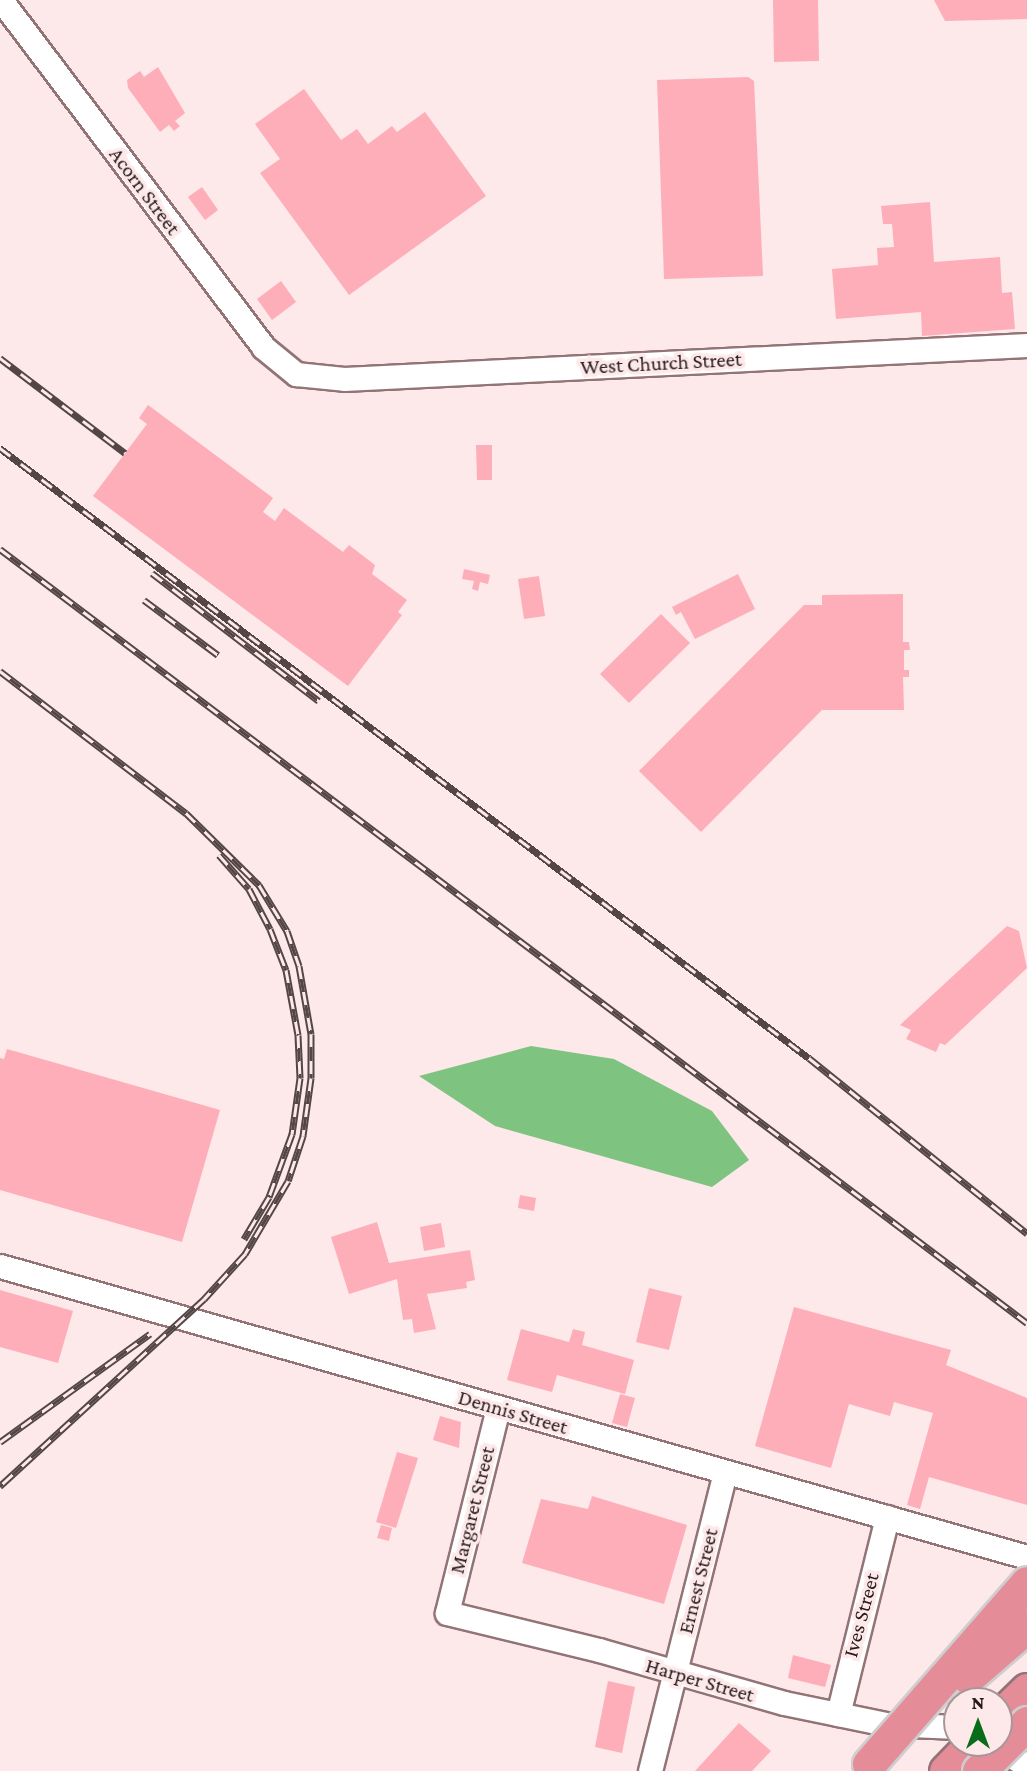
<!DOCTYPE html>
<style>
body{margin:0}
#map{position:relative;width:1027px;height:1771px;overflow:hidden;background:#fde8ea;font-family:"Crimson Pro",serif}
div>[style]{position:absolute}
.forest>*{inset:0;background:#7fc380}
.building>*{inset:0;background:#feaeb8}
.roads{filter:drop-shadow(2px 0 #927477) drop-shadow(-2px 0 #927477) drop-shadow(0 2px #927477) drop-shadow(0 -2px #927477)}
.minor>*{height:23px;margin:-11.5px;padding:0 11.5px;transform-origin:11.5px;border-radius:11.5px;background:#fff}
.highway>*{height:33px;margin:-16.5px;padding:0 16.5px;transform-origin:16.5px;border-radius:16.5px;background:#e48d99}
.rail>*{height:7px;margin-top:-3.5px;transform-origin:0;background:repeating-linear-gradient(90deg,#fde8ea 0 13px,#544647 0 26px);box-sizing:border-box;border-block:2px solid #544647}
.bridges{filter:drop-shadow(2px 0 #cfcdcd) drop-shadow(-2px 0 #cfcdcd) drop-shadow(0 2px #cfcdcd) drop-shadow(0 -2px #cfcdcd)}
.highway-bridge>*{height:33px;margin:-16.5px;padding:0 16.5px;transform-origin:16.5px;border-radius:16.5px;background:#e48d99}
span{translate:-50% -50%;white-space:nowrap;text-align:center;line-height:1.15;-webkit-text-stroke:7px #fde8ea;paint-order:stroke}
.street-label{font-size:21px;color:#261a1b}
.north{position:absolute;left:943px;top:1687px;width:70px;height:70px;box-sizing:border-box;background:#fde8ea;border:2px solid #a79697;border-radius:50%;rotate:0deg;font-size:19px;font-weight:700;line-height:28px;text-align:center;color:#261a1b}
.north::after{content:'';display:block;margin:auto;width:24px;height:32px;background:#096c19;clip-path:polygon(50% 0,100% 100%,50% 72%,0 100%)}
</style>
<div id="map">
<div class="forest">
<div style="clip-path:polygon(531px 1046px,614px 1059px,712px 1111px,749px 1160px,712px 1187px,495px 1126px,419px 1076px)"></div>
</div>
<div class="building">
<div style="clip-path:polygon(773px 0,818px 0,819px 61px,774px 62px)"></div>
<div style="clip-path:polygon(934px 0,1027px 0,1027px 19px,945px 21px)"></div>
<div style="clip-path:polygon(158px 67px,185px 113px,175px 121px,180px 126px,174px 131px,169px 125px,160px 132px,128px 88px,127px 80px,140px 71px,144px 77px)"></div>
<div style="clip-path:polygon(748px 77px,754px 81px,763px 276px,664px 279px,657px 80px)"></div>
<div style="clip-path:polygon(304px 89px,341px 140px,357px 129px,368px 144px,392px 126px,397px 132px,425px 112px,486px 196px,349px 295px,260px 173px,280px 159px,255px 124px)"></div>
<div style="clip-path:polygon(202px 187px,218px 210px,205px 220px,188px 197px)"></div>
<div style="clip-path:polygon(930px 202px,934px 262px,1000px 257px,1002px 293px,1012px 292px,1015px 329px,922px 336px,921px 312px,836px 319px,832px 269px,878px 265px,877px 248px,894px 247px,892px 224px,883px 224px,881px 206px)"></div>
<div style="clip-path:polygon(281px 281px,296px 302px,272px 320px,257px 299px)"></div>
<div style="clip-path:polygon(148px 405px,273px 498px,263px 512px,275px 521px,284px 508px,343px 552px,349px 545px,375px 565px,372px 574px,407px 600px,398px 612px,402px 615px,348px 686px,93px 496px,147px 424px,139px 418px)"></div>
<div style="clip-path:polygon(476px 445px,492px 445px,492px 480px,477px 480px)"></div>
<div style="clip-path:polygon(464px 569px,490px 575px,488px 584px,480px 582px,478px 591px,472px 589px,474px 581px,462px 579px)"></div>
<div style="clip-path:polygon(738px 574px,755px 609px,695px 639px,681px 612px,676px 615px,672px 607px)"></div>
<div style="clip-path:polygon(539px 576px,545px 616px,524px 619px,518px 579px)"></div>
<div style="clip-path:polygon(903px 594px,903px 642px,909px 642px,910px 650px,904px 650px,904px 670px,909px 670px,909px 677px,903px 677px,904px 710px,822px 710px,701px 832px,639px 771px,804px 605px,822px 605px,822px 595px)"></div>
<div style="clip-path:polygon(661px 614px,690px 643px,629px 703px,600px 674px)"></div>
<div style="clip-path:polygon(1007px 926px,1019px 931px,1027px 968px,945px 1045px,940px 1043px,936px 1052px,906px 1039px,911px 1030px,900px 1025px)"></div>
<div style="clip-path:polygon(7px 1049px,220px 1110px,182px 1242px,0 1190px,0 1058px,4px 1059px)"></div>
<div style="clip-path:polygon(520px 1195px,536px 1198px,534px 1211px,518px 1208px)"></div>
<div style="clip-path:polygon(377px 1222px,389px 1263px,470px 1250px,475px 1280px,466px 1282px,467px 1288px,427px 1294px,436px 1329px,414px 1333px,412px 1319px,403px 1320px,397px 1279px,349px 1294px,331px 1237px)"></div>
<div style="clip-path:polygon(441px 1223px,445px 1247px,424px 1251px,420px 1227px)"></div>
<div style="clip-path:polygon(649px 1288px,682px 1296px,669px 1350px,636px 1342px)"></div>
<div style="clip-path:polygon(0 1290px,73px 1311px,58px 1363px,0 1347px)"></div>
<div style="clip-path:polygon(794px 1307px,951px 1350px,946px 1365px,1027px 1398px,1027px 1505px,929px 1477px,920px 1509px,907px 1505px,933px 1413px,894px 1402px,890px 1416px,849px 1404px,831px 1468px,755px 1446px)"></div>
<div style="clip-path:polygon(521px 1329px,569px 1342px,573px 1329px,585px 1332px,582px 1345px,634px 1360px,625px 1394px,557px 1375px,552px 1392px,507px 1380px)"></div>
<div style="clip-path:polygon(620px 1394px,635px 1398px,627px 1427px,612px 1423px)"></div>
<div style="clip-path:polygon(440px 1416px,461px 1422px,459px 1448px,433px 1440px)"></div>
<div style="clip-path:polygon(397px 1452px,418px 1458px,396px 1528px,376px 1522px)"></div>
<div style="clip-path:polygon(592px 1496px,687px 1525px,664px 1604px,522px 1563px,541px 1499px,588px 1509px)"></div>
<div style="clip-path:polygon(381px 1525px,392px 1528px,389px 1541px,377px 1538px)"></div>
<div style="clip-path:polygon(793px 1655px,831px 1665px,825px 1687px,788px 1678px)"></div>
<div style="clip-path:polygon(608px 1681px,635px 1687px,622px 1753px,595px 1747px)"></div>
<div style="clip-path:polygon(739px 1723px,771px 1751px,752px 1771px,695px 1771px)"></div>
</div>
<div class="roads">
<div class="minor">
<div style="left:1px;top:0;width:435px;rotate:52.9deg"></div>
<div style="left:263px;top:347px;width:43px;rotate:39.3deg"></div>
<div style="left:296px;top:374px;width:48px;rotate:5.9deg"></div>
<div style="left:344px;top:379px;width:684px;rotate:-2.85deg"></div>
<div style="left:0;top:1266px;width:1067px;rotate:15.82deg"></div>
<div style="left:498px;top:1408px;width:211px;rotate:104deg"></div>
<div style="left:447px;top:1613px;width:156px;rotate:13.7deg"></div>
<div style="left:599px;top:1650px;width:192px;rotate:16deg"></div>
<div style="left:784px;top:1703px;width:104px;rotate:11.6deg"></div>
<div style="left:886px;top:1724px;width:71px;rotate:2.4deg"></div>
<div style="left:838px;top:1714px;width:203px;rotate:-76deg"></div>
<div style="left:991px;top:1743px;width:43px;rotate:32.6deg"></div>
<div style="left:650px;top:1771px;width:308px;rotate:-75.9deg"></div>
</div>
<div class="highway">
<div style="left:999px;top:1717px;width:39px;rotate:-44deg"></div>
<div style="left:946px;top:1771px;width:39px;rotate:-46deg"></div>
</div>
</div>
<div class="rail">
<div style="left:0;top:358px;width:157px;rotate:37.2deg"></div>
<div style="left:0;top:448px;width:1013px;rotate:37.02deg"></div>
<div style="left:809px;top:1058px;width:280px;rotate:38.8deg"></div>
<div style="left:0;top:549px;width:1286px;rotate:37deg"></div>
<div style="left:152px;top:573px;width:210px;rotate:37.5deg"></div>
<div style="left:144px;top:600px;width:92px;rotate:36.6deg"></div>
<div style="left:0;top:671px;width:234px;rotate:37.4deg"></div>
<div style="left:186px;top:813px;width:103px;rotate:44.6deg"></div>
<div style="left:259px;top:885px;width:54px;rotate:58.7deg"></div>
<div style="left:287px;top:931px;width:37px;rotate:71deg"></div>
<div style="left:299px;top:966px;width:69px;rotate:80deg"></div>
<div style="left:311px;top:1034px;width:44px;rotate:90deg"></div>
<div style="left:311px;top:1078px;width:59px;rotate:97.9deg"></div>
<div style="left:303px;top:1136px;width:47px;rotate:108.4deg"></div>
<div style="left:288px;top:1181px;width:85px;rotate:120.5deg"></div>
<div style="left:245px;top:1254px;width:61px;rotate:132.3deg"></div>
<div style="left:204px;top:1299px;width:277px;rotate:137.5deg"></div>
<div style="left:219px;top:855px;width:45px;rotate:48.6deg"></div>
<div style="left:249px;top:889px;width:45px;rotate:62.3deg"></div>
<div style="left:270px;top:929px;width:44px;rotate:68.7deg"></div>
<div style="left:286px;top:970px;width:66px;rotate:79.5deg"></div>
<div style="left:298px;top:1035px;width:43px;rotate:87.3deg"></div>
<div style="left:300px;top:1078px;width:57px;rotate:98.1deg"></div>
<div style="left:292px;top:1134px;width:67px;rotate:110.1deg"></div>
<div style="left:269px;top:1197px;width:49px;rotate:120.8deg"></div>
<div style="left:0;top:1442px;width:185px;rotate:-35.8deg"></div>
</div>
<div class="bridges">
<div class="highway-bridge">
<div style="left:968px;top:1677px;width:78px;rotate:-40.8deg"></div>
<div style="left:869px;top:1764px;width:240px;rotate:-48.9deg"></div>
<div style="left:979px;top:1771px;width:68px;rotate:-45deg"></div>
</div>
</div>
<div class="street-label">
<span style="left:145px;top:191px;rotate:53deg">Acorn Street</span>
<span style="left:661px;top:363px;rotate:-3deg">West Church Street</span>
<span style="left:513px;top:1412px;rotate:16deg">Dennis Street</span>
<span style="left:472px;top:1510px;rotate:-76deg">Margaret Street</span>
<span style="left:698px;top:1581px;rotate:-76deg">Ernest Street</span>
<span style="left:861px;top:1615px;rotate:-75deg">Ives Street</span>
<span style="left:700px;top:1680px;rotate:16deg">Harper Street</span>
</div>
<div class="north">N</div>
</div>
